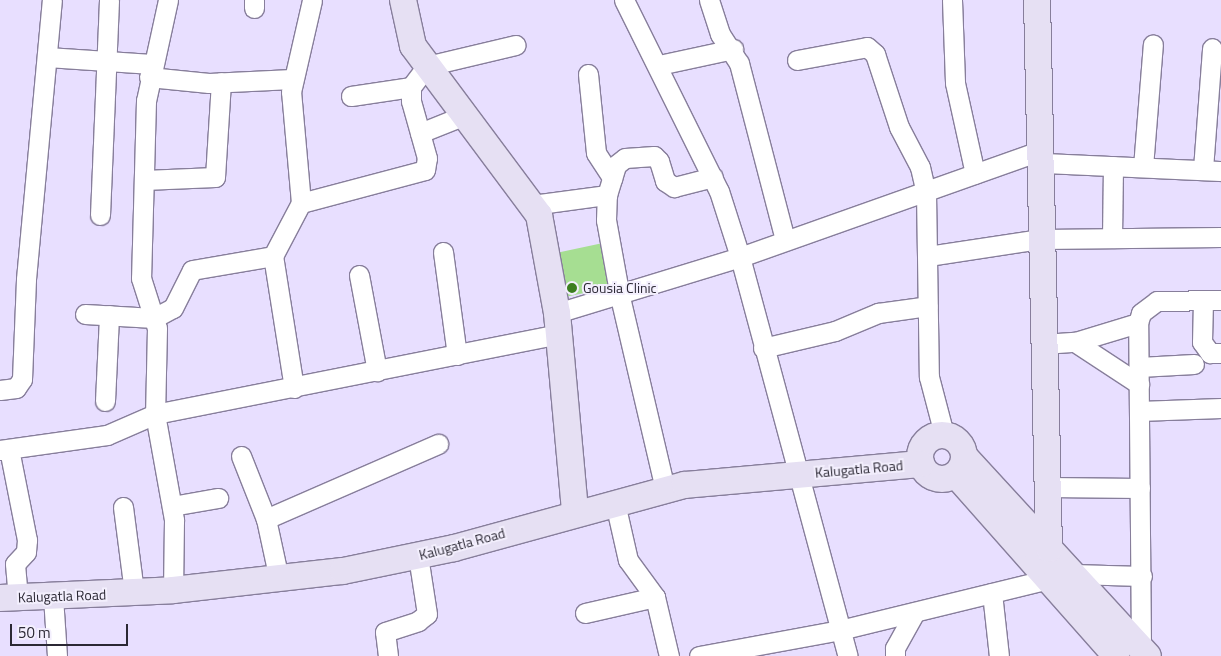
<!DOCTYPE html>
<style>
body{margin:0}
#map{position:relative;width:1221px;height:656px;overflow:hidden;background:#e8dfff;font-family:"Titillium Web",sans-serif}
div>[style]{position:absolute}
.building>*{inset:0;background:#a6de92}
.roads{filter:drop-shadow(1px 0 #877e9b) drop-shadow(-1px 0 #877e9b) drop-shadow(0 1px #877e9b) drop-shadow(0 -1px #877e9b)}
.street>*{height:19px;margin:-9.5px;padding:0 9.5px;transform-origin:9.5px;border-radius:9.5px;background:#fff}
.secondary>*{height:26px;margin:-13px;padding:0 13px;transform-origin:13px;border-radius:13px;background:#e6e0f3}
.secondary>.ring{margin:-13px;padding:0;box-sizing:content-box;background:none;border:26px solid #e6e0f3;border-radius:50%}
.dots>*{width:14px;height:14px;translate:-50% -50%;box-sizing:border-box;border:2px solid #f3effd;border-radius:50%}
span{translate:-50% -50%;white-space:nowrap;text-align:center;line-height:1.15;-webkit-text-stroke:4px #f3effd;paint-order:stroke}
.poi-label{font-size:14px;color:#2b2834}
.left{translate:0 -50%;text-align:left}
.street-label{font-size:14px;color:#2b2834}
.scale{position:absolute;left:10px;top:624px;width:118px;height:22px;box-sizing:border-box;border:2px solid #2b2834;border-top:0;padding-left:6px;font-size:15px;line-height:18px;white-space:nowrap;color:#2b2834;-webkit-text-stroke:4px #f3effd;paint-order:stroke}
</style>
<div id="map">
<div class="building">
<div style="clip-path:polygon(603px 243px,614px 296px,586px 302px,584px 293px,565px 297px,556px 253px)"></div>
</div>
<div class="roads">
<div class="street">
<div style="left:168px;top:0;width:103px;rotate:102.3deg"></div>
<div style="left:146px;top:101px;width:177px;rotate:91.6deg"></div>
<div style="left:141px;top:278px;width:52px;rotate:72.3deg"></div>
<div style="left:157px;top:328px;width:86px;rotate:91.3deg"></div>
<div style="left:155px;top:414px;width:108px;rotate:79.8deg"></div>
<div style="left:174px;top:520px;width:70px;rotate:90.8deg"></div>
<div style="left:254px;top:0;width:8px;rotate:90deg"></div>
<div style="left:624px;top:0;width:213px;rotate:63.6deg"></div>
<div style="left:719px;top:191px;width:69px;rotate:72.3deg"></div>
<div style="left:740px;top:257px;width:413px;rotate:74.9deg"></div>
<div style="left:709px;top:0;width:36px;rotate:72deg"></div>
<div style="left:720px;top:34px;width:35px;rotate:57deg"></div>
<div style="left:739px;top:63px;width:183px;rotate:75.4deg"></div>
<div style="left:952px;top:0;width:83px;rotate:87.9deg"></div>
<div style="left:955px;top:83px;width:93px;rotate:77.6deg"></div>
<div style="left:47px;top:57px;width:105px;rotate:3.8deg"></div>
<div style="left:797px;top:60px;width:71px;rotate:-10.5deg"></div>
<div style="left:867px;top:47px;width:11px;rotate:41deg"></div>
<div style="left:875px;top:54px;width:77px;rotate:71.8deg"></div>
<div style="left:899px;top:127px;width:45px;rotate:62.3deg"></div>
<div style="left:920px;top:167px;width:27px;rotate:77deg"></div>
<div style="left:926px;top:193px;width:184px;rotate:89.1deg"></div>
<div style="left:929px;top:377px;width:59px;rotate:75.3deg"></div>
<div style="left:659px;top:65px;width:76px;rotate:-12.2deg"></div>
<div style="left:588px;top:74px;width:79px;rotate:84.2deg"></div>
<div style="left:596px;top:153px;width:30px;rotate:57deg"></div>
<div style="left:149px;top:77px;width:60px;rotate:5.7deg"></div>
<div style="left:209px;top:83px;width:83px;rotate:-2.8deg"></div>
<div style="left:351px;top:96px;width:61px;rotate:-8.5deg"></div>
<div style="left:420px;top:133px;width:48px;rotate:-21.8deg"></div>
<div style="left:1043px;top:163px;width:178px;rotate:2.6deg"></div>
<div style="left:1143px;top:167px;width:123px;rotate:-85.4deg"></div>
<div style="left:1203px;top:169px;width:121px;rotate:-85.7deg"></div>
<div style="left:144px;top:180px;width:71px;rotate:-2.4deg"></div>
<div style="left:215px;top:177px;width:95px;rotate:-86.4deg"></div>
<div style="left:301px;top:203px;width:128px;rotate:-14.9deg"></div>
<div style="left:425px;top:170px;width:12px;rotate:-81deg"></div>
<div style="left:427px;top:158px;width:59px;rotate:-105.7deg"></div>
<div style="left:411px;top:101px;width:14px;rotate:-90deg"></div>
<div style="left:411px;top:87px;width:26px;rotate:-53deg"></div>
<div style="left:427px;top:66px;width:91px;rotate:-13.3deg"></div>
<div style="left:532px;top:205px;width:76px;rotate:-7.6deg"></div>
<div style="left:100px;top:215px;width:215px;rotate:-87.6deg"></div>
<div style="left:1112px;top:238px;width:72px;rotate:-89.2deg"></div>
<div style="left:443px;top:252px;width:104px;rotate:82.3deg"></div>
<div style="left:928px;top:256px;width:114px;rotate:-8.6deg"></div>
<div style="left:1041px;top:239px;width:180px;rotate:-0.6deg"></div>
<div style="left:359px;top:275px;width:98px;rotate:79.4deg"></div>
<div style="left:1203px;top:301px;width:41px;rotate:91.4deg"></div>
<div style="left:1202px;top:342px;width:14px;rotate:54deg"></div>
<div style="left:1210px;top:353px;width:11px"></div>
<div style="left:557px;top:313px;width:191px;rotate:-17deg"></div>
<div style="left:740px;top:257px;width:320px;rotate:-19.5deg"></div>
<div style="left:85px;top:314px;width:69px;rotate:3.3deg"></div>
<div style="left:154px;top:318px;width:21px;rotate:-28deg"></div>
<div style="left:173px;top:308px;width:42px;rotate:-63.4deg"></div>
<div style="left:192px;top:270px;width:82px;rotate:-9.8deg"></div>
<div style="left:1075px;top:342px;width:77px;rotate:33.3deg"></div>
<div style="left:1043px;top:344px;width:32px;rotate:-4deg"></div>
<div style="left:1075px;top:342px;width:66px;rotate:-16.8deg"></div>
<div style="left:763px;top:348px;width:74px;rotate:-13.3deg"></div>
<div style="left:835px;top:331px;width:47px;rotate:-22.7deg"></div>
<div style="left:878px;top:313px;width:50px;rotate:-8deg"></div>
<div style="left:1139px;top:367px;width:55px;rotate:-3.1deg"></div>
<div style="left:294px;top:388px;width:134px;rotate:-99deg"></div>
<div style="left:273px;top:256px;width:60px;rotate:-62.2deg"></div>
<div style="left:301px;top:203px;width:111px;rotate:-95.1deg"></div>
<div style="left:291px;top:92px;width:94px;rotate:-77.1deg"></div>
<div style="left:0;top:390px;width:16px;rotate:-7deg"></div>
<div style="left:16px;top:388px;width:11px;rotate:-56deg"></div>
<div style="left:22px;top:379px;width:100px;rotate:-87.7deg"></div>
<div style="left:26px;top:279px;width:280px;rotate:-84.7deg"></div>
<div style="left:105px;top:401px;width:86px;rotate:-87.3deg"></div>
<div style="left:1139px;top:411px;width:82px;rotate:-2.1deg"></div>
<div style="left:9px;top:449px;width:93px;rotate:78.8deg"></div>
<div style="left:27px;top:540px;width:12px;rotate:95deg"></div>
<div style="left:26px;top:552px;width:16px;rotate:133deg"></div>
<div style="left:15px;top:564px;width:33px;rotate:85deg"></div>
<div style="left:0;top:450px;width:108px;rotate:-8deg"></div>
<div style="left:107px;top:435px;width:52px;rotate:-23.6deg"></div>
<div style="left:155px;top:414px;width:412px;rotate:-11.2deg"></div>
<div style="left:241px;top:456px;width:68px;rotate:68.4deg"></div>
<div style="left:266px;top:519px;width:61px;rotate:77.8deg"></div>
<div style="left:1048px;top:487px;width:92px;rotate:0.6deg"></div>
<div style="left:665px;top:489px;width:197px;rotate:-103.2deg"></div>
<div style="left:620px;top:297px;width:78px;rotate:-100.3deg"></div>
<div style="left:606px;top:220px;width:25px;rotate:-88deg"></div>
<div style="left:607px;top:195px;width:31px;rotate:-73deg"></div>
<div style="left:616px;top:165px;width:11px;rotate:-38deg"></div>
<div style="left:625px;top:158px;width:29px;rotate:-4deg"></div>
<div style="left:654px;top:156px;width:7px;rotate:45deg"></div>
<div style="left:659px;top:161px;width:21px;rotate:73deg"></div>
<div style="left:665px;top:181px;width:11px;rotate:34deg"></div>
<div style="left:674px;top:187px;width:40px;rotate:-14.4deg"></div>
<div style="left:615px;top:503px;width:58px;rotate:77.2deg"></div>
<div style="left:628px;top:560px;width:46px;rotate:53.9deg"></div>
<div style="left:655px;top:597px;width:61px;rotate:76.7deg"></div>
<div style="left:172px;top:506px;width:47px;rotate:-9.9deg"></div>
<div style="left:123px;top:507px;width:86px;rotate:82.6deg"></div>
<div style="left:266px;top:519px;width:188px;rotate:-23.6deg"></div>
<div style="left:1073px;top:574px;width:69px;rotate:1.7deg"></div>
<div style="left:992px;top:593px;width:63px;rotate:83.7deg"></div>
<div style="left:53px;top:597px;width:59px;rotate:86.1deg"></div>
<div style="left:585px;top:613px;width:72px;rotate:-12.9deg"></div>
<div style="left:1141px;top:647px;width:324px;rotate:-90.5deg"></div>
<div style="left:1138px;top:323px;width:10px;rotate:-73deg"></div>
<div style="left:1141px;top:313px;width:20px;rotate:-37deg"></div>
<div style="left:1157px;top:301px;width:64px;rotate:-0.9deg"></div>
<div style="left:388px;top:656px;width:24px;rotate:-97deg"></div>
<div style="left:385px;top:632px;width:35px;rotate:-18deg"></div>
<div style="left:418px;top:621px;width:11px;rotate:-38deg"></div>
<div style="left:427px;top:614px;width:59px;rotate:-98.8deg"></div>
<div style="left:699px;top:656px;width:143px;rotate:-10.4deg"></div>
<div style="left:840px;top:630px;width:216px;rotate:-13.7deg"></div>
<div style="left:895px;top:656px;width:8px;rotate:-90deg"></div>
<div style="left:895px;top:648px;width:41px;rotate:-60.9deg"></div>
</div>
<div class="secondary">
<div style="left:403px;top:0;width:47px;rotate:77.7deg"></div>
<div style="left:413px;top:46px;width:211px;rotate:53.3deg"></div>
<div style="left:539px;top:215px;width:100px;rotate:79.6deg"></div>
<div style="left:557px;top:313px;width:200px;rotate:84.8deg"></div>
<div class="ring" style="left:920px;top:435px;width:18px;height:18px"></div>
<div style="left:965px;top:457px;width:270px;rotate:47.4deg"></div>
<div style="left:956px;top:475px;width:242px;rotate:48.5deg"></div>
<div style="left:1036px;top:564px;width:20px;rotate:-49deg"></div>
<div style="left:1049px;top:549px;width:549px;rotate:-91.25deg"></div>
<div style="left:0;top:598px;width:173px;rotate:-2.6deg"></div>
<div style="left:173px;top:590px;width:171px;rotate:-6.4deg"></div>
<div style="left:343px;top:571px;width:113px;rotate:-11.7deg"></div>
<div style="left:454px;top:548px;width:239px;rotate:-15.3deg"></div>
<div style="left:685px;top:485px;width:237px;rotate:-5.1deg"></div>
</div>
</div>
<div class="dots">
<div style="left:572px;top:288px;background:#3c7e1f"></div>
</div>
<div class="poi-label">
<span class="left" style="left:583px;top:288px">Gousia Clinic</span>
</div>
<div class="street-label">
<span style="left:859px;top:469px;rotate:-5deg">Kalugatla Road</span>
<span style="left:462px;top:544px;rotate:-15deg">Kalugatla Road</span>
<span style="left:62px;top:596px;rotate:-2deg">Kalugatla Road</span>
</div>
<div class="scale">50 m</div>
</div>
